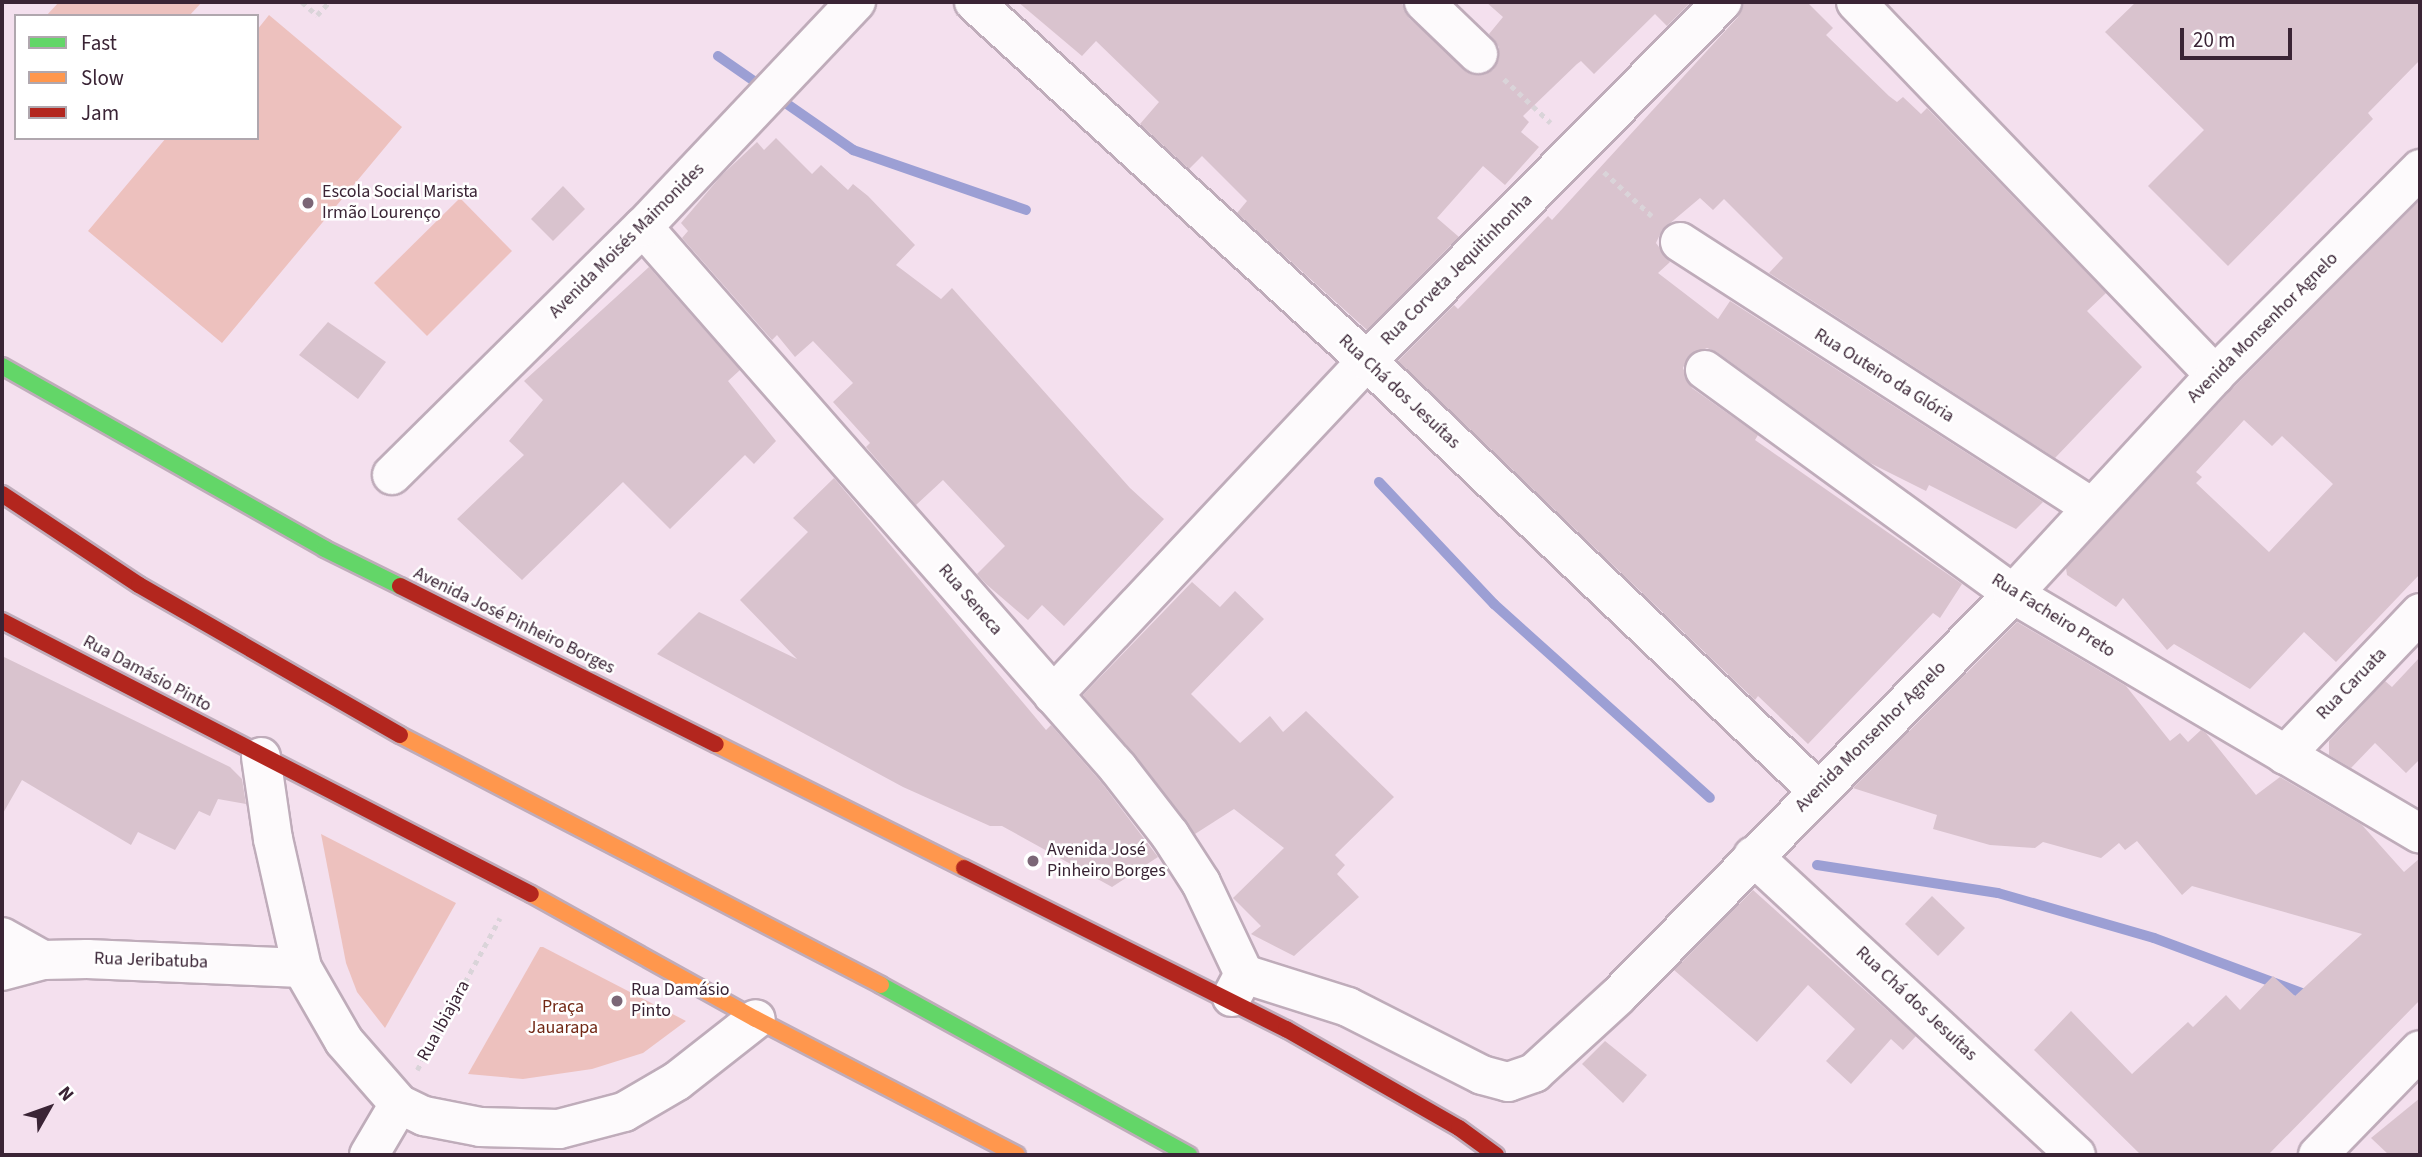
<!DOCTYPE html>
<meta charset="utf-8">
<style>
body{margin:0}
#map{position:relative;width:2422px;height:1157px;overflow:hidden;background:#f4e0ee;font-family:"Source Sans 3",sans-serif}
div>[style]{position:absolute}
.green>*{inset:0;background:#edc1be}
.stream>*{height:10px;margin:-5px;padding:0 5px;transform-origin:5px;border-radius:5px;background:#9c9fd4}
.building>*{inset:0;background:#d9c3ce}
.path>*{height:4.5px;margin-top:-2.25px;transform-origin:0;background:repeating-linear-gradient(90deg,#dad4d9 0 5px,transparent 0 10px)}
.roads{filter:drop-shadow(2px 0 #bfacba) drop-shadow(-2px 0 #bfacba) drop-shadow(0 2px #bfacba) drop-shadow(0 -2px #bfacba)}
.street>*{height:38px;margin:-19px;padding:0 19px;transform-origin:19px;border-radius:19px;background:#fdfafc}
.fast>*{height:16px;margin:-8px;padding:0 8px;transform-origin:8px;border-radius:8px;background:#63d668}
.slow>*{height:16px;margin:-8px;padding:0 8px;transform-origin:8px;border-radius:8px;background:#ff974d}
.jam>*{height:16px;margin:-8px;padding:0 8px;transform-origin:8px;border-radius:8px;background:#b3261e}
.dots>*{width:19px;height:19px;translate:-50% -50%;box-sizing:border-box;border:4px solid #fff;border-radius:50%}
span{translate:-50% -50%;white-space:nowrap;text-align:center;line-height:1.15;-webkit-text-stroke:5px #fff;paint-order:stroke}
.poi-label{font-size:18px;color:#3a2435}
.left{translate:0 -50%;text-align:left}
.street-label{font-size:18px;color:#3a2435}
.park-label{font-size:18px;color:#712714}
.frame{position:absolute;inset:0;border:4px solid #3a2435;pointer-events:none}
.legend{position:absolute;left:14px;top:14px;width:245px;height:126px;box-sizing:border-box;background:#fff;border:2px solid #b0a7ae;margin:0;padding:9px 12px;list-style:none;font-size:21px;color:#3a2435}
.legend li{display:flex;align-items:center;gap:14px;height:35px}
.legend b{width:35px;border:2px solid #b0a7ae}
.north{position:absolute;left:14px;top:1073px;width:70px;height:70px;-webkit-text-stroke:5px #fff;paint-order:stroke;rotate:50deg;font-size:19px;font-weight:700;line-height:28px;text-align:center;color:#3a2435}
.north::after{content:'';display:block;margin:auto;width:24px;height:32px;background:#3a2435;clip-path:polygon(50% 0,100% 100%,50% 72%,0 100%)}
.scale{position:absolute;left:2180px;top:28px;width:112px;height:32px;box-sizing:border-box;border:4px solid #3a2435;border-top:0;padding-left:9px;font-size:21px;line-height:24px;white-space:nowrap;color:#3a2435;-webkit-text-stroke:5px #fff;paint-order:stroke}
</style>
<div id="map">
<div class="green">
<div style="clip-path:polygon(59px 2px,202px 2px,189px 16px,46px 16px)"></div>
<div style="clip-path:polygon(269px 15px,402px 127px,222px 343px,88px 231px,166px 138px,257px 138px,257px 30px)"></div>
<div style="clip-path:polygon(460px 198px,512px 251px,427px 336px,374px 283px)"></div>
<div style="clip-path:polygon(321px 834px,456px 903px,385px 1028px,357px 992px,346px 963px)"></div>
<div style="clip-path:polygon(540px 947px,543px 947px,686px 1021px,643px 1053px,592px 1069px,523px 1079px,468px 1074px)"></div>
</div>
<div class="stream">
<div style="left:718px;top:56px;width:165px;rotate:34.8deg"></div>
<div style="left:853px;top:150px;width:183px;rotate:19.1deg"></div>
<div style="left:1379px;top:482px;width:168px;rotate:46.7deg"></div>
<div style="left:1494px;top:604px;width:290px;rotate:41.9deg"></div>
<div style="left:1817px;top:865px;width:183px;rotate:8.8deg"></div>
<div style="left:1998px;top:893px;width:162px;rotate:16.1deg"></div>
<div style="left:2154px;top:938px;width:166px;rotate:20.4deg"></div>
</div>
<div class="building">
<div style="clip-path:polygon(1018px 2px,1401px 2px,1409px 18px,1473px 75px,1493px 70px,1499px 59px,1499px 47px,1489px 34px,1503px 17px,1486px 2px,1691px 2px,1667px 26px,1655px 14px,1594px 74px,1581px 61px,1577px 64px,1523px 116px,1529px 122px,1521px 132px,1539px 147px,1505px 185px,1483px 166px,1437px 218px,1459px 237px,1367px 330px,1237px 213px,1247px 201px,1202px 156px,1189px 169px,1140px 124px,1159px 102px,1096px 41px,1082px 56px)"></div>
<div style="clip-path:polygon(1743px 2px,1807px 2px,1833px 28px,1826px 35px,1889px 96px,1897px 102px,1903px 97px,1921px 114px,1927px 108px,2106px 293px,2087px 311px,2142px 367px,2055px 458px,1769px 273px,1783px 258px,1724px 199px,1713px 210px,1700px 198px,1662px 230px,1656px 243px,1670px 262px,1658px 273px,1718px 319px,1730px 301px,2043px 502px,2016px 529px,1929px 485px,1926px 491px,1870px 463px,1717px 352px,1707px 348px,1688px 357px,1683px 368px,1692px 388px,1758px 435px,1755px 440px,1962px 584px,1940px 618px,1933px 613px,1808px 744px,1758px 696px,1755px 700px,1398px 361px,1454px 305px,1458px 309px,1548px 216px,1552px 220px,1738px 17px)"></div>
<div style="clip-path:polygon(2136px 2px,2420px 2px,2420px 60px,2368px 113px,2373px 119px,2228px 266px,2148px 186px,2204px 130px,2105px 32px)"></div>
<div style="clip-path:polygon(776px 138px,812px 174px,821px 165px,848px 190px,853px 184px,868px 196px,915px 245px,896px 265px,941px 299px,952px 288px,1130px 488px,1164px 519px,1064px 626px,1042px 605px,1028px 620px,986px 584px,977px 574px,1005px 546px,943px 480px,916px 505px,866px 447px,870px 443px,833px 402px,853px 383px,813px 341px,795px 357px,777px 335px,772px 340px,682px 238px,688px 231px,681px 223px,721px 176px,757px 142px,764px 150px)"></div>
<div style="clip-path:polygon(563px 186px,585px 209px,553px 241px,531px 219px)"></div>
<div style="clip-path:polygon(evenodd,2420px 200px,2420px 574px,2336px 662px,2304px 632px,2250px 689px,2174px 644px,2167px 650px,2123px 598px,2116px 607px,2067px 575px,2066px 568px,2231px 390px,2420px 200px,2244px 420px,2272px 446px,2282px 436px,2333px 484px,2269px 552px,2196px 483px,2202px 477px,2196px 472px,2244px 420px)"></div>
<div style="clip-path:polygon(649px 267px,740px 370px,728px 381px,776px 441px,754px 464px,745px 455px,670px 529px,623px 482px,522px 580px,457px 519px,524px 455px,509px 441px,543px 400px,524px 381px)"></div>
<div style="clip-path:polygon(328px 322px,386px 362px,358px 399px,299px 355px)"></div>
<div style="clip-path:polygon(834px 478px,1046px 730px,1051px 725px,1101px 782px,1158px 857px,1112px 887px,1002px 826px,990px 826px,903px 787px,657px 654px,699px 612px,797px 659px,740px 600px,808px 532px,793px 518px)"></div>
<div style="clip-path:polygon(1192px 582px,1220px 607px,1235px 591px,1264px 619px,1191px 694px,1240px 743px,1270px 716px,1283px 732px,1306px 711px,1394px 797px,1335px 855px,1345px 865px,1337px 874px,1359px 897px,1294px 956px,1251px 934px,1261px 926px,1233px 898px,1284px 848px,1234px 809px,1195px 834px,1083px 695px)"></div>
<div style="clip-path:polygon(2017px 622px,2126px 686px,2170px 741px,2180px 733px,2188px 742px,2201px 730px,2206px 733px,2256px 795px,2280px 777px,2362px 825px,2404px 872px,2420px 858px,2420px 1000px,2268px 1155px,2141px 1155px,2034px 1050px,2071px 1011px,2132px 1074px,2188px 1022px,2193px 1027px,2226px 995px,2240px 1010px,2273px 976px,2295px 996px,2362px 934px,2192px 886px,2182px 895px,2137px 841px,2125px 850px,2119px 843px,2101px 858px,2043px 842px,2035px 848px,1990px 845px,1933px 829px,1937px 815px,1853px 788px)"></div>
<div style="clip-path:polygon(2px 656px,230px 767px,242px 779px,246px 804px,218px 799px,210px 816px,199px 811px,175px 850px,138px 832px,131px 845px,22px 780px,2px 815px)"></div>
<div style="clip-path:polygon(2420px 657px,2420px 759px,2406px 773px,2375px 743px,2351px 768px,2329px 755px,2329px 741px,2385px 681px,2392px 687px)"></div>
<div style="clip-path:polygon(1753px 890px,1916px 1036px,1903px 1050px,1891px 1039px,1851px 1084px,1826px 1061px,1855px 1029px,1808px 985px,1757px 1042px,1674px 970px)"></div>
<div style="clip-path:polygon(1932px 896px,1965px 928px,1938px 956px,1905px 924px)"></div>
<div style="clip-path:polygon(1605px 1041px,1647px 1075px,1623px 1103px,1582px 1064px)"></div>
<div style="clip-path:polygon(2420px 1098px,2420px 1155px,2389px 1155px,2371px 1138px)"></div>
</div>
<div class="path">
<div style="left:302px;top:2px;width:20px;rotate:41deg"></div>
<div style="left:317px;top:15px;width:18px;rotate:-47deg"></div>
<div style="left:1504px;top:79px;width:64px;rotate:43.1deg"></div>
<div style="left:1604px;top:172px;width:65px;rotate:42.5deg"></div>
<div style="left:417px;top:1070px;width:173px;rotate:-61.4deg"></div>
</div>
<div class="roads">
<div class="street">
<div style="left:974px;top:2px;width:532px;rotate:42.41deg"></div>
<div style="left:1367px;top:361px;width:622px;rotate:43.63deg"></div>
<div style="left:1424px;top:2px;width:75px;rotate:43.9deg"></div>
<div style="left:1856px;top:2px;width:518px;rotate:46.1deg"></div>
<div style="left:643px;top:227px;width:720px;rotate:48.72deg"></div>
<div style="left:1118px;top:768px;width:85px;rotate:52.2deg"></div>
<div style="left:1170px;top:835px;width:57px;rotate:57.1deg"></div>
<div style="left:1201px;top:883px;width:101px;rotate:64.7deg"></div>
<div style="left:1244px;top:974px;width:26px;rotate:118deg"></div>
<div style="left:1680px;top:242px;width:489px;rotate:32.8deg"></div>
<div style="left:1705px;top:370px;width:381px;rotate:36deg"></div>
<div style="left:2013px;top:594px;width:472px;rotate:30.5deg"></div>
<div style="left:392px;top:475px;width:353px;rotate:-44.7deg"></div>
<div style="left:643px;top:227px;width:310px;rotate:-46.6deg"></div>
<div style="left:1053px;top:695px;width:458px;rotate:-46.8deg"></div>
<div style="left:1367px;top:361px;width:505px;rotate:-45.32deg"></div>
<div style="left:2285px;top:755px;width:196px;rotate:-46.4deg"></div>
<div style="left:261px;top:757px;width:83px;rotate:81.7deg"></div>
<div style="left:273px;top:839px;width:132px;rotate:77.3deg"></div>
<div style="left:302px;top:968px;width:84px;rotate:60.1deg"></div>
<div style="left:344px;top:1041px;width:84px;rotate:48.9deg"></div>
<div style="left:399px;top:1104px;width:28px;rotate:26deg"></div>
<div style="left:424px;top:1116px;width:57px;rotate:11.1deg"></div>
<div style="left:480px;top:1127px;width:79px;rotate:1.5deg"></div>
<div style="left:559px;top:1129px;width:67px;rotate:-14.7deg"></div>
<div style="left:624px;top:1112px;width:61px;rotate:-30.3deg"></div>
<div style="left:677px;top:1081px;width:100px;rotate:-38.1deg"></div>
<div style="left:1753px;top:856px;width:440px;rotate:42.8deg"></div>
<div style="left:2px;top:937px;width:47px;rotate:29.3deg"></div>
<div style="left:2px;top:971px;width:42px;rotate:-15deg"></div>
<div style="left:43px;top:960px;width:44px;rotate:-1.3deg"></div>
<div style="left:87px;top:959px;width:215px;rotate:2.4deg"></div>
<div style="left:1244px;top:974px;width:109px;rotate:17.6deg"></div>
<div style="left:1348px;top:1007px;width:150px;rotate:26.9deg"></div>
<div style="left:1482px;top:1075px;width:27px;rotate:15deg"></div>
<div style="left:1508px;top:1082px;width:28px;rotate:-19deg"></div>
<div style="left:1534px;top:1073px;width:114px;rotate:-42.5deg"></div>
<div style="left:1618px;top:996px;width:564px;rotate:-45.5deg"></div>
<div style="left:2013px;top:594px;width:298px;rotate:-47.3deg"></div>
<div style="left:2215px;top:375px;width:291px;rotate:-45.1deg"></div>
<div style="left:369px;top:1155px;width:59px;rotate:-59.5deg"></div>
<div style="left:2318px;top:1155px;width:146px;rotate:-45.8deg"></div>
</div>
<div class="fast">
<div style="left:2px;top:366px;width:371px;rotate:29.5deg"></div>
<div style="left:325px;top:549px;width:84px;rotate:26.3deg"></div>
<div style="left:881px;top:985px;width:352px;rotate:28.9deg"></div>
</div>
<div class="slow">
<div style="left:400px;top:735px;width:542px;rotate:27.46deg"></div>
<div style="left:716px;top:744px;width:277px;rotate:26.6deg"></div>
<div style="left:531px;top:894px;width:257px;rotate:29.1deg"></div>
<div style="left:756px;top:1019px;width:294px;rotate:27.5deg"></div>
</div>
<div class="jam">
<div style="left:2px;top:494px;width:164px;rotate:33.6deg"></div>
<div style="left:139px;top:585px;width:301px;rotate:29.9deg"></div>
<div style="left:400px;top:586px;width:353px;rotate:26.6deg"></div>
<div style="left:2px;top:621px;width:595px;rotate:27.3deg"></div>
<div style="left:964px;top:868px;width:360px;rotate:26.6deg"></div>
<div style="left:1286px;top:1029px;width:199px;rotate:29.8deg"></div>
<div style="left:1459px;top:1128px;width:46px;rotate:36.1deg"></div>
</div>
</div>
<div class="dots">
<div style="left:308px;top:203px;background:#7b6676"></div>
<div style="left:1033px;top:861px;background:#7b6676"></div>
<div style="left:617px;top:1001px;background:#7b6676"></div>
</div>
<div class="poi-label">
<span class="left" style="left:322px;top:203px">Escola Social Marista<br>Irmão Lourenço</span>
<span class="left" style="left:1047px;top:861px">Avenida José<br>Pinheiro Borges</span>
<span class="left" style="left:631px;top:1001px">Rua Damásio<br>Pinto</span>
</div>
<div class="street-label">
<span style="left:627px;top:241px;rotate:-45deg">Avenida Moisés Maimonides</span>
<span style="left:1457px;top:270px;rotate:-45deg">Rua Corveta Jequitinhonha</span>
<span style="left:2263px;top:328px;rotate:-45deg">Avenida Monsenhor Agnelo</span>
<span style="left:1884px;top:376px;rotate:32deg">Rua Outeiro da Glória</span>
<span style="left:1399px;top:392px;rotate:43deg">Rua Chá dos Jesuítas</span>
<span style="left:970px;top:600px;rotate:49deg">Rua Seneca</span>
<span style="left:2053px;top:616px;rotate:32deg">Rua Facheiro Preto</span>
<span style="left:514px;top:621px;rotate:26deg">Avenida José Pinheiro Borges</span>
<span style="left:147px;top:674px;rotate:28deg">Rua Damásio Pinto</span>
<span style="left:2352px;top:684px;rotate:-46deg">Rua Caruata</span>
<span style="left:1871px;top:737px;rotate:-45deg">Avenida Monsenhor Agnelo</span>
<span style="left:151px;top:961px;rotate:2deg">Rua Jeribatuba</span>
<span style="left:1916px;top:1004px;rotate:43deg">Rua Chá dos Jesuítas</span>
<span style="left:444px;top:1021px;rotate:-61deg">Rua Ibiajara</span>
</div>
<div class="park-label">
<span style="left:563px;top:1018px">Praça<br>Jauarapa</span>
</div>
<div class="frame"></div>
<ul class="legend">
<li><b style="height:9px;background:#63d668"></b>Fast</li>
<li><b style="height:9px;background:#ff974d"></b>Slow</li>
<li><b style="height:9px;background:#b3261e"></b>Jam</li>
</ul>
<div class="north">N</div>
<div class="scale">20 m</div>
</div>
